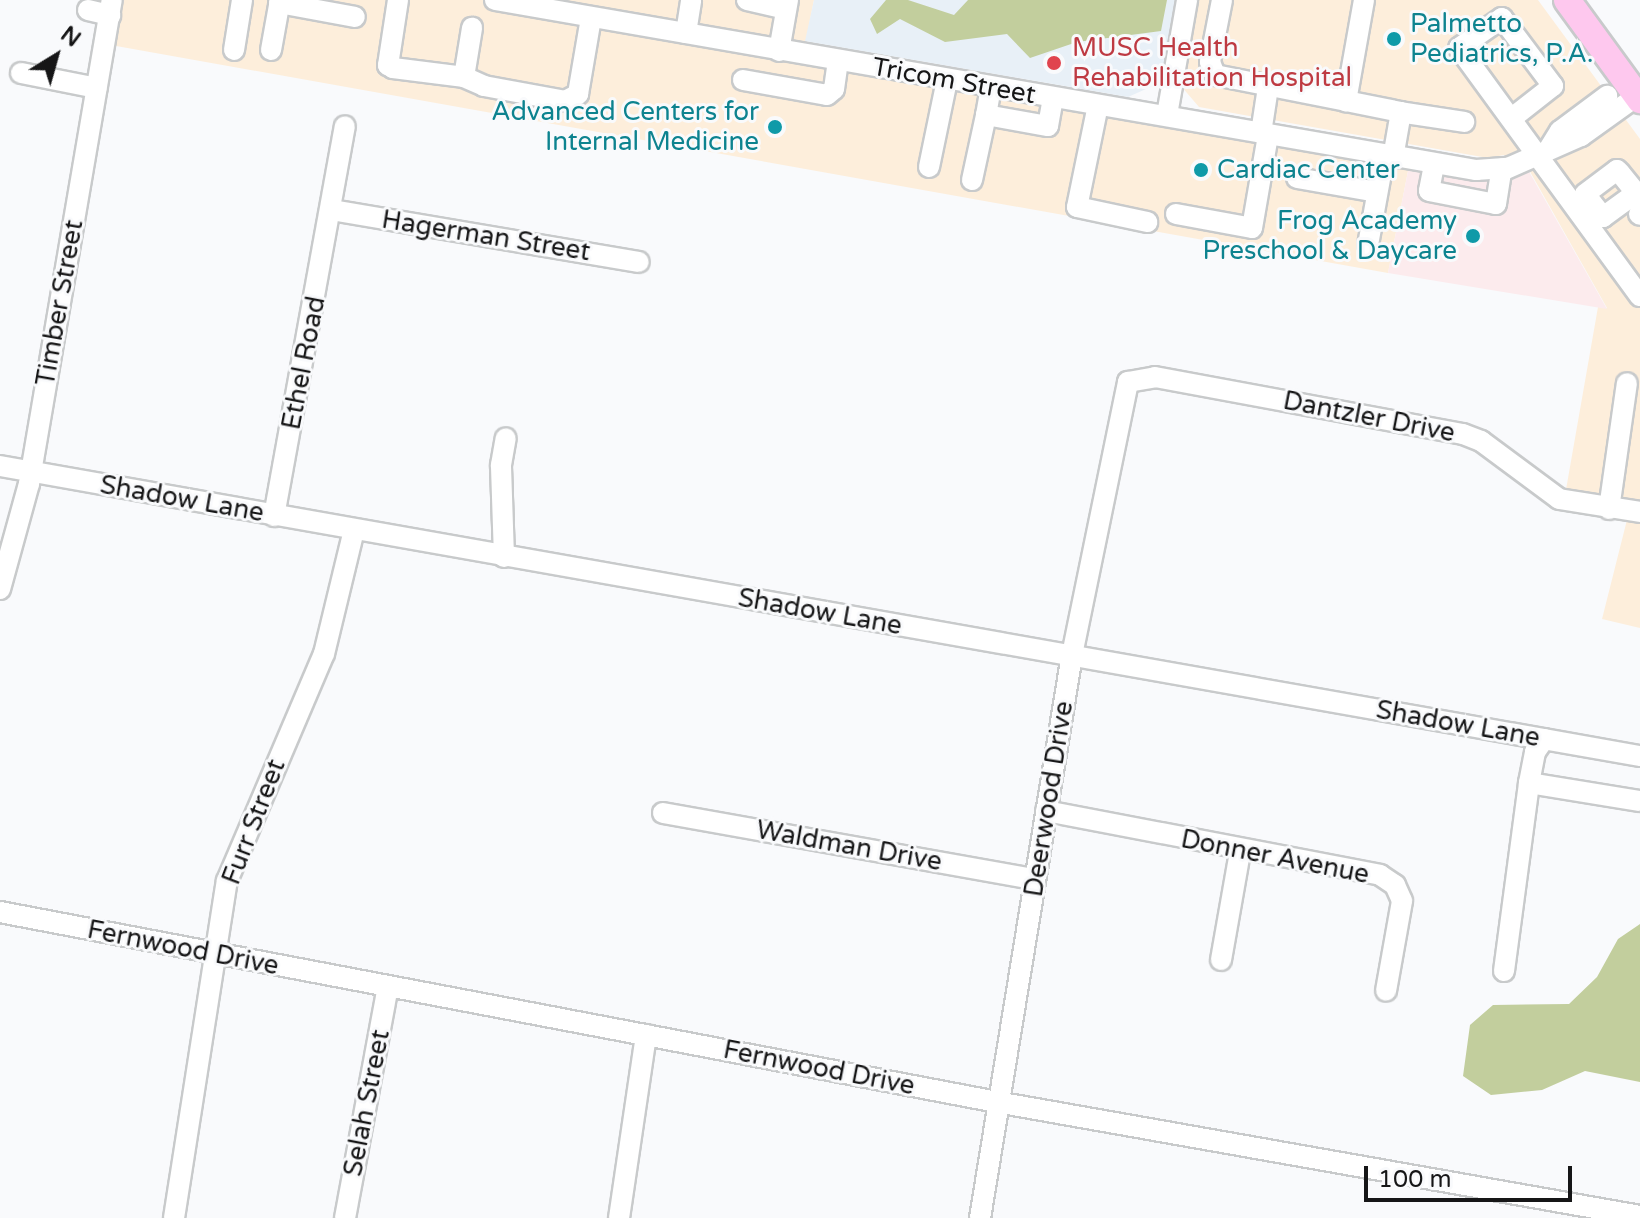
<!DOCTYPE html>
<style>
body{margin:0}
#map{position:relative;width:1640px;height:1218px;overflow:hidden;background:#f9fafc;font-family:"Varela Round",sans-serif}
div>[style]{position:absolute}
.commercial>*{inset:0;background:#fdeedb}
.built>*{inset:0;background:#e8f0f7}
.education>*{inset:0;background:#fcebed}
.green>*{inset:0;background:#c2ce9d}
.roads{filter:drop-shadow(2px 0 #c8cacb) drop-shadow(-2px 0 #c8cacb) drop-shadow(0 2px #c8cacb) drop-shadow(0 -2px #c8cacb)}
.minor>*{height:20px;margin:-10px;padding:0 10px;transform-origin:10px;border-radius:10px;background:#fff}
.major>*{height:26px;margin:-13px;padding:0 13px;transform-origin:13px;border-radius:13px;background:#fec8ee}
.dots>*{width:22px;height:22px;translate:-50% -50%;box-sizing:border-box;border:4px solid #f9fafc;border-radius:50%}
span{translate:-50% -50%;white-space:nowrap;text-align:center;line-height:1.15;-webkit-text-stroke:6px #f9fafc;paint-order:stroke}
.culture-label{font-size:26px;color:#0d838f}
.left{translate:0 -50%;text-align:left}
.right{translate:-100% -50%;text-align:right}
.health-label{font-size:26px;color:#be3a42}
.street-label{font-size:26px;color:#161617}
.north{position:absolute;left:16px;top:16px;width:80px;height:80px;-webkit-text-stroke:6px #f9fafc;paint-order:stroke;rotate:37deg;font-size:22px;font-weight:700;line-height:32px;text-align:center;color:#161617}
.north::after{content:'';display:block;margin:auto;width:28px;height:36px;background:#161617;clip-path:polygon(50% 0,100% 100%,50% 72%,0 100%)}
.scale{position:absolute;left:1364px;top:1166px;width:208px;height:36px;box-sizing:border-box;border:4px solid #161617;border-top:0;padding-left:10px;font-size:24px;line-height:28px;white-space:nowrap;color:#161617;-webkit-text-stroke:6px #f9fafc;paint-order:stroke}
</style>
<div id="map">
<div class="commercial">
<div style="clip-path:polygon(112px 0,814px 0,803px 55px,1410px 161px,1388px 273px,105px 44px)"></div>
<div style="clip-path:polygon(1194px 0,1538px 0,1640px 139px,1640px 628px,1602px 619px,1629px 512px,1564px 501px,1598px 307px,1607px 308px,1524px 161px,1513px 165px,1504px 155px,1488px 158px,1199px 107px,1181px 86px)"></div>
</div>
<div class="built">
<div style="clip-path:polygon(814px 0,1187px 0,1172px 86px,1155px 85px,1128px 97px,805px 41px)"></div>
</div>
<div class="education">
<div style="clip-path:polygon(1410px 161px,1523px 161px,1607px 309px,1388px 273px)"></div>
</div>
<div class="green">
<div style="clip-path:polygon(886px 0,908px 0,954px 15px,968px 0,1167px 0,1161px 31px,1077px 42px,1030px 58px,1007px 34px,945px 42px,900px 19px,877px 34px,870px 19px)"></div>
<div style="clip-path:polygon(1640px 924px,1640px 1082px,1585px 1071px,1542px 1090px,1491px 1095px,1463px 1076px,1470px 1025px,1493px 1005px,1569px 1004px,1597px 977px,1618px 939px)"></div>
</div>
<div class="roads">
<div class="minor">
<div style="left:398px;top:0;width:66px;rotate:98.7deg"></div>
<div style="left:388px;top:65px;width:6px;rotate:31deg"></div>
<div style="left:393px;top:68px;width:72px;rotate:7.2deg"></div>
<div style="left:464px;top:77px;width:22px;rotate:24deg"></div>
<div style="left:484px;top:86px;width:82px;rotate:10.5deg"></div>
<div style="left:565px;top:101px;width:15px;rotate:-28deg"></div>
<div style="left:578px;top:94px;width:77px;rotate:-80.3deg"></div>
<div style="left:495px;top:0;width:996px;rotate:9.83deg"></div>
<div style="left:1476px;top:170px;width:32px;rotate:-4deg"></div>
<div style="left:1508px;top:168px;width:80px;rotate:-23.7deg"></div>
<div style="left:1581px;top:136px;width:69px;rotate:-35.5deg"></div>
<div style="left:747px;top:0;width:40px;rotate:13deg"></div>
<div style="left:1222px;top:0;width:63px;rotate:101deg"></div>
<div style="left:1210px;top:62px;width:14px;rotate:69deg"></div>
<div style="left:1215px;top:75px;width:134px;rotate:11.2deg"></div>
<div style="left:1364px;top:0;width:103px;rotate:100.1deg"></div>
<div style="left:1346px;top:101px;width:56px;rotate:11.3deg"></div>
<div style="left:1401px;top:112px;width:47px;rotate:99.9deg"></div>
<div style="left:279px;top:3px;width:77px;rotate:10.4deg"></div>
<div style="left:88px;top:10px;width:23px;rotate:13deg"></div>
<div style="left:686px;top:33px;width:33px;rotate:-81deg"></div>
<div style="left:234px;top:50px;width:51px;rotate:-80.9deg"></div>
<div style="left:271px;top:50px;width:51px;rotate:-79.8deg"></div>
<div style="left:779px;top:51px;width:52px;rotate:-80deg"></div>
<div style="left:21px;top:73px;width:77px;rotate:11.2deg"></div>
<div style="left:464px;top:77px;width:50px;rotate:-80.7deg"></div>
<div style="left:743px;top:80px;width:85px;rotate:10.1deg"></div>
<div style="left:827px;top:95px;width:9px;rotate:-41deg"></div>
<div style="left:834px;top:89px;width:28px;rotate:-82deg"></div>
<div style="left:991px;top:87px;width:28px;rotate:100deg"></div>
<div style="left:986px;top:115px;width:63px;rotate:10.1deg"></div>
<div style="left:1048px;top:126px;width:28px;rotate:-80deg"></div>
<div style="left:1098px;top:105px;width:104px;rotate:101.6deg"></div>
<div style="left:1077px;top:207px;width:72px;rotate:12.1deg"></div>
<div style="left:1399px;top:112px;width:66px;rotate:8.7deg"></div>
<div style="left:1167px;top:115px;width:117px;rotate:-80.1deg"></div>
<div style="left:1512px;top:118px;width:52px;rotate:-38deg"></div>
<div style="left:1553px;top:86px;width:85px;rotate:-126.9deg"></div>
<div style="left:1502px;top:18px;width:52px;rotate:145.1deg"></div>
<div style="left:1459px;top:48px;width:307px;rotate:53.9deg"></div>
<div style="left:1261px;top:133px;width:47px;rotate:-81.3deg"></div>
<div style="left:1550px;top:147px;width:19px;rotate:-58deg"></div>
<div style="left:1560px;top:131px;width:59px;rotate:-36.7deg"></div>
<div style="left:1434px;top:165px;width:26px;rotate:101deg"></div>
<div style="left:1429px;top:191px;width:68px;rotate:11deg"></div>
<div style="left:1496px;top:204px;width:36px;rotate:-81deg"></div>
<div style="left:929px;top:167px;width:89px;rotate:-78.3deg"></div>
<div style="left:1297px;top:178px;width:81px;rotate:9.9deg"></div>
<div style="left:972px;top:180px;width:66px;rotate:-77.8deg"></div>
<div style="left:1636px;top:193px;width:41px;rotate:144deg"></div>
<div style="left:1603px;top:217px;width:29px;rotate:-128deg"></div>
<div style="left:1585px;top:194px;width:40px;rotate:-37deg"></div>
<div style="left:1617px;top:170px;width:4px;rotate:45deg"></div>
<div style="left:1620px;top:173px;width:32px;rotate:51deg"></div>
<div style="left:332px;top:210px;width:311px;rotate:9.6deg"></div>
<div style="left:1176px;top:214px;width:77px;rotate:10.4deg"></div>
<div style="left:1252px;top:228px;width:94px;rotate:-80.2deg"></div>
<div style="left:1639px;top:214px;width:1px;rotate:45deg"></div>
<div style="left:1368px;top:245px;width:89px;rotate:-79.7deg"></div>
<div style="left:0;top:466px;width:1665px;rotate:10.03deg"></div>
<div style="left:1609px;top:509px;width:127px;rotate:-81.9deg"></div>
<div style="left:274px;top:516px;width:396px;rotate:-79.7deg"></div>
<div style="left:504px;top:557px;width:92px;rotate:-91.9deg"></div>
<div style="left:501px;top:465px;width:27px;rotate:-80deg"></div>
<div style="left:0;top:589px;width:109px;rotate:-74.6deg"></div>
<div style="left:29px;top:484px;width:491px;rotate:-80.3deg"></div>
<div style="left:1529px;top:783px;width:112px;rotate:9.2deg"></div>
<div style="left:1046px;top:811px;width:340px;rotate:10.8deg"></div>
<div style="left:1380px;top:875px;width:18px;rotate:34deg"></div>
<div style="left:1395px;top:885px;width:17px;rotate:66deg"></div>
<div style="left:1402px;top:901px;width:91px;rotate:100.1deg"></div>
<div style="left:663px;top:813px;width:378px;rotate:10.1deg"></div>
<div style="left:0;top:912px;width:1020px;rotate:10.79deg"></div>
<div style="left:1002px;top:1103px;width:648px;rotate:10.04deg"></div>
<div style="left:1221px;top:960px;width:110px;rotate:-80deg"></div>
<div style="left:1504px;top:971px;width:190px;rotate:-82.4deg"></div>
<div style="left:1529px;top:783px;width:32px;rotate:-79deg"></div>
<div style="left:1535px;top:752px;width:16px;rotate:-55deg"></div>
<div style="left:174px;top:1218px;width:341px;rotate:-81.1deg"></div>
<div style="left:227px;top:881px;width:247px;rotate:-66.9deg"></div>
<div style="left:324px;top:654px;width:128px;rotate:-76.4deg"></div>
<div style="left:345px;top:1218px;width:235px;rotate:-79.5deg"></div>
<div style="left:619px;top:1218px;width:185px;rotate:-81.6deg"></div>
<div style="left:980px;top:1218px;width:570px;rotate:-80.72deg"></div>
<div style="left:1072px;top:655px;width:279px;rotate:-78.4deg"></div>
<div style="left:1128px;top:382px;width:27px;rotate:-10deg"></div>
<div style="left:1155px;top:377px;width:313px;rotate:10.5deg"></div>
<div style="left:1463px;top:434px;width:19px;rotate:21deg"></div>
<div style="left:1481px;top:441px;width:97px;rotate:36.6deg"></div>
<div style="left:1559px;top:499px;width:82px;rotate:9.1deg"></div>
</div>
<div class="major">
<div style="left:1567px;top:0;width:124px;rotate:53.9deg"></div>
</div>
</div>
<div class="dots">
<div style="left:1394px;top:39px;background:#0f9aa8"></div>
<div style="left:1054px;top:63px;background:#e0444e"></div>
<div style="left:775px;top:127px;background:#0f9aa8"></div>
<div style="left:1201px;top:170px;background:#0f9aa8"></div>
<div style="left:1473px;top:236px;background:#0f9aa8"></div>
</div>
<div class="culture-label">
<span class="left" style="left:1410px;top:39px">Palmetto<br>Pediatrics, P.A.</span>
<span class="right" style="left:759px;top:127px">Advanced Centers for<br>Internal Medicine</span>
<span class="left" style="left:1217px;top:170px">Cardiac Center</span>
<span class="right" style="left:1457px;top:236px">Frog Academy<br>Preschool &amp; Daycare</span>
</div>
<div class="health-label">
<span class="left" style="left:1072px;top:63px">MUSC Health<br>Rehabilitation Hospital</span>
</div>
<div class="street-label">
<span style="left:954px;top:81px;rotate:10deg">Tricom Street</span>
<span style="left:486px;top:236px;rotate:9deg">Hagerman Street</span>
<span style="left:60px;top:303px;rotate:-80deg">Timber Street</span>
<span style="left:304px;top:363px;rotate:-79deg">Ethel Road</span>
<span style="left:1369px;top:417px;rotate:11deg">Dantzler Drive</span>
<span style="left:182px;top:499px;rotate:10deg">Shadow Lane</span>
<span style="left:820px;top:612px;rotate:10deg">Shadow Lane</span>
<span style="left:1458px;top:724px;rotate:10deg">Shadow Lane</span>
<span style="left:1049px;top:799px;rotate:-81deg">Deerwood Drive</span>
<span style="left:254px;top:822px;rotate:-69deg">Furr Street</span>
<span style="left:849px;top:846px;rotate:10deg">Waldman Drive</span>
<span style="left:1275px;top:857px;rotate:11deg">Donner Avenue</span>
<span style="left:183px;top:948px;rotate:11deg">Fernwood Drive</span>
<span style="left:819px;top:1068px;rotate:11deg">Fernwood Drive</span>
<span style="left:367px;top:1103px;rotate:-79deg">Selah Street</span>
</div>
<div class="north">N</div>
<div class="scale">100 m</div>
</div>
